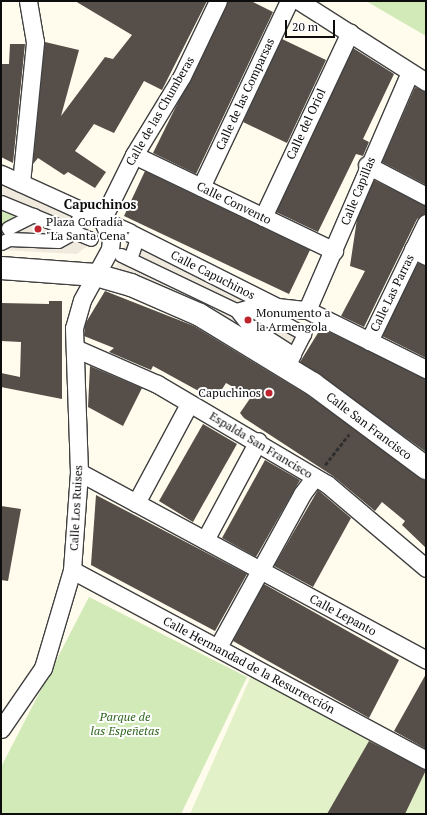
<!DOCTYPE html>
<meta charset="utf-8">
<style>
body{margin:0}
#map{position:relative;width:427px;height:815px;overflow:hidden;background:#fffbed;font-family:"PT Serif",serif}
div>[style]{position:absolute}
.green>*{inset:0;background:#d2eab7}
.pitch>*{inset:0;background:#e3f1c9}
.plaza>*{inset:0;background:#efeadd}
.building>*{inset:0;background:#564e49}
.path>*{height:2.5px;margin-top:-1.25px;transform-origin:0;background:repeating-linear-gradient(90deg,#2f2f2f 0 4px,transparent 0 6px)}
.roads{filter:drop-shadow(1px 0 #404040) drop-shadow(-1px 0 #404040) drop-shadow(0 1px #404040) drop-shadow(0 -1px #404040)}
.pedestrian>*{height:13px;margin:-6.5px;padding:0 6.5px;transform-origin:6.5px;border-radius:6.5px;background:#fff}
.minor>*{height:17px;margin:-8.5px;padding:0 8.5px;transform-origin:8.5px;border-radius:8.5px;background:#fff}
.tertiary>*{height:22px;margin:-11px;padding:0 11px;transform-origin:11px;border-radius:11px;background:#fff}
.dots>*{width:11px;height:11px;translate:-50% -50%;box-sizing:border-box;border:2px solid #fff;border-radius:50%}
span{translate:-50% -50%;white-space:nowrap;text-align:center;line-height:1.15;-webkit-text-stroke:4px #fff;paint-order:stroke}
.street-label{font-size:12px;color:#0d0d0d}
.poi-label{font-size:12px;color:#0d0d0d}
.left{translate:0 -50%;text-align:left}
.right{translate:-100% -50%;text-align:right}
.park-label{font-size:12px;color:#2d651d;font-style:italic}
.neighbourhood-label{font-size:13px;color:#0d0d0d;font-weight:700}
.frame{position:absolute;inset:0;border:2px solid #0d0d0d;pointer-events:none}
.scale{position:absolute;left:285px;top:20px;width:50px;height:18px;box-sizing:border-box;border:2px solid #0d0d0d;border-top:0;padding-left:5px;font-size:12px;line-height:14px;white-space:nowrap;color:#0d0d0d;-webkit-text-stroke:3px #fff;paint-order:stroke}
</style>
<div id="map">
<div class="green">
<div style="clip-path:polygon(366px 1px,426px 1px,426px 36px)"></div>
<div style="clip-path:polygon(1px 208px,15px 214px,1px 241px)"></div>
<div style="clip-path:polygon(89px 597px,247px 677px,181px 814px,1px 814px,1px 767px)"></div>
</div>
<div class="pitch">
<div style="clip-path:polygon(251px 676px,426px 768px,426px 814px,190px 814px)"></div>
</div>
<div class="plaza">
<div style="clip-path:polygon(1px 185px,86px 223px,92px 236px,90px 244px,77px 254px,1px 250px,1px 241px,15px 214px,1px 208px)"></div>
<div style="clip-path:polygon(128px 238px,224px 289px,313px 334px,296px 362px,114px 270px)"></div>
</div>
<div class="building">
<div style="clip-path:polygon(75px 1px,207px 1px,162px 90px,144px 81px,114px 133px,94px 124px,75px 151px,106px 172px,95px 188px,68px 172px,64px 175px,38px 158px,33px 164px,45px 42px,79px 50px,61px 116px,105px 57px,113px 59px,132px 35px)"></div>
<div style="clip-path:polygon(228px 1px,251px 1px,273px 12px,196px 174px,153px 153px)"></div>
<div style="clip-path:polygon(282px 39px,326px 60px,287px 143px,243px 122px)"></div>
<div style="clip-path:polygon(10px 44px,25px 44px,13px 163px,1px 157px,1px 64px,9px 64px)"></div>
<div style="clip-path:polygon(353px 48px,394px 74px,363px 139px,369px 142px,363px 156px,356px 154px,318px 232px,276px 212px)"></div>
<div style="clip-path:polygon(415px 87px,426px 92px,426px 185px,382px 162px)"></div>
<div style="clip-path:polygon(145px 171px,310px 250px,289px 294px,124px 216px)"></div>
<div style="clip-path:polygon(374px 180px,426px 206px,426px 213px,417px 219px,364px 327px,341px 316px,365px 271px,350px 266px,357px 219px)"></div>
<div style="clip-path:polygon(418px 263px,426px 266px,426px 358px,382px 336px)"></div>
<div style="clip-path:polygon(105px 291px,194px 326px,306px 394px,426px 480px,426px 548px,402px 525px,405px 521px,382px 502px,375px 511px,333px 476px,244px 418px,240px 413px,251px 397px,226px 383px,215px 400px,153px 366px,151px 370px,109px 352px,114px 348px,84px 336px,85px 324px)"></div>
<div style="clip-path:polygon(49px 301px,62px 301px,62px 399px,1px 387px,1px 373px,20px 377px,21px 342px,1px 341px,1px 303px,49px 304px)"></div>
<div style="clip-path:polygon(321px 328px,426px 379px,426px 452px,300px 362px)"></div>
<div style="clip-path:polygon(90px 366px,142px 388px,123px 426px,88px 407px)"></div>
<div style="clip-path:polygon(203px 424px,237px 444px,193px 522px,159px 501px)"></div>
<div style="clip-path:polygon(265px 460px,300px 480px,256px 557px,222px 538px)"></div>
<div style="clip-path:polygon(318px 490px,351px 518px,313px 587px,274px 566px)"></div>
<div style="clip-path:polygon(96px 495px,247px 574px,215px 631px,91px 565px)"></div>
<div style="clip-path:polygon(1px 506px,21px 509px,8px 581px,1px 580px)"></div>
<div style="clip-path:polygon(264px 584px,399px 660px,369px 718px,233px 641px)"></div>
<div style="clip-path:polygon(426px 674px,426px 749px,394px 731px)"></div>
<div style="clip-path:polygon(369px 741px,426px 770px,405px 814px,327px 814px)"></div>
</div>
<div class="path">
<div style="left:325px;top:465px;width:39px;rotate:-52deg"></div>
</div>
<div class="roads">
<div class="pedestrian">
<div style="left:1px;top:202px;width:97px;rotate:22.3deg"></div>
<div style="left:8px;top:228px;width:29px;rotate:-27deg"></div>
<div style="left:1px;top:243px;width:9px;rotate:-27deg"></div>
<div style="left:9px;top:239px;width:49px;rotate:2.3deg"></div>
<div style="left:58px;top:241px;width:18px;rotate:-29deg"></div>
<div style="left:74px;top:232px;width:14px;rotate:-73deg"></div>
<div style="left:121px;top:255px;width:127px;rotate:25.6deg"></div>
<div style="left:236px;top:310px;width:18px;rotate:52deg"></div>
<div style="left:247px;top:324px;width:56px;rotate:32.6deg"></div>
<div style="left:294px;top:354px;width:5px;rotate:112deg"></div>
<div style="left:130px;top:259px;width:18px;rotate:-71deg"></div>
<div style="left:236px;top:310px;width:11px;rotate:-15deg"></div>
<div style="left:247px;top:307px;width:26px;rotate:31deg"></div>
<div style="left:269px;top:320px;width:7px;rotate:-56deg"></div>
<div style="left:272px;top:316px;width:37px;rotate:29deg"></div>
<div style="left:304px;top:334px;width:22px;rotate:117deg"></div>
</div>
<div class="minor">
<div style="left:299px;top:1px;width:151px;rotate:32.5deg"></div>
<div style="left:134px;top:155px;width:222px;rotate:25.6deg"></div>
<div style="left:367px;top:165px;width:67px;rotate:27.7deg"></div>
<div style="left:1px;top:174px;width:140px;rotate:24.5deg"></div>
<div style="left:128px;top:232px;width:167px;rotate:26.7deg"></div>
<div style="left:277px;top:307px;width:30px;rotate:6deg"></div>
<div style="left:307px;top:310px;width:133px;rotate:26.4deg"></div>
<div style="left:21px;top:183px;width:142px;rotate:-84.3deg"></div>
<div style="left:35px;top:42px;width:42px;rotate:-99.7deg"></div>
<div style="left:201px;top:187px;width:206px;rotate:-64.7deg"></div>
<div style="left:263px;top:217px;width:204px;rotate:-64.8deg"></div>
<div style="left:413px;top:249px;width:15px;rotate:28deg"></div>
<div style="left:307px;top:310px;width:259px;rotate:-66.6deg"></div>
<div style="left:369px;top:341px;width:131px;rotate:-64.2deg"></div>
<div style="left:77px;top:349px;width:87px;rotate:23.6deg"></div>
<div style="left:157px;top:384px;width:197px;rotate:30.5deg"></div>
<div style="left:327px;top:484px;width:130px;rotate:40.3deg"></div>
<div style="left:79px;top:472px;width:395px;rotate:28.4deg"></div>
<div style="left:136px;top:503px;width:112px;rotate:-61.8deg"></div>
<div style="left:205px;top:540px;width:112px;rotate:-61.8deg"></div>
<div style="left:72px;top:570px;width:402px;rotate:28.2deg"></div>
<div style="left:218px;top:647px;width:175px;rotate:-61.2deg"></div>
<div style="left:302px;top:494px;width:21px;rotate:-53deg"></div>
<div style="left:1px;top:729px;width:74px;rotate:-55.5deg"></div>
<div style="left:43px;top:668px;width:102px;rotate:-73.5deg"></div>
<div style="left:72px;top:570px;width:98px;rotate:-85.9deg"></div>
<div style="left:79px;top:472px;width:144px;rotate:-92deg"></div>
<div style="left:74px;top:328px;width:29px;rotate:-74deg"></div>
<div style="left:82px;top:300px;width:58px;rotate:-61.2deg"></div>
<div style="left:110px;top:249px;width:10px;rotate:-84deg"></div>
<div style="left:111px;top:239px;width:21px;rotate:-115deg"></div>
<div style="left:102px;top:220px;width:72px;rotate:-63.8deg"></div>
<div style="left:134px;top:155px;width:92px;rotate:-58.7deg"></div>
<div style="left:182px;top:76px;width:83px;rotate:-64.4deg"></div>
</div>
<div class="tertiary">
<div style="left:1px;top:268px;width:95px;rotate:4.2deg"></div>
<div style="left:96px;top:275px;width:36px;rotate:16deg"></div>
<div style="left:131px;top:285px;width:75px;rotate:23.5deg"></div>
<div style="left:200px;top:315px;width:132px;rotate:31.4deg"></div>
<div style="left:313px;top:384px;width:141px;rotate:36.6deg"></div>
</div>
</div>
<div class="dots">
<div style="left:38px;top:229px;background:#bf242e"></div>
<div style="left:248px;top:320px;background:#bf242e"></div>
<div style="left:269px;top:393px;background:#bf242e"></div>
</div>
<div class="street-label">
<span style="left:245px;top:94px;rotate:-65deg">Calle de las Comparsas</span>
<span style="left:160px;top:111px;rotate:-60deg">Calle de las Chumberas</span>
<span style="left:306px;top:124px;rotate:-65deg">Calle del Oriol</span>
<span style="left:358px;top:191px;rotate:-68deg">Calle Capillas</span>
<span style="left:234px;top:203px;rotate:26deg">Calle Convento</span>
<span style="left:213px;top:275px;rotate:27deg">Calle Capuchinos</span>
<span style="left:392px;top:293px;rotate:-64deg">Calle Las Parras</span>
<span style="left:369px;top:426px;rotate:37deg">Calle San Francisco</span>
<span style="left:261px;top:445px;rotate:31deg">Espalda San Francisco</span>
<span style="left:76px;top:508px;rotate:-87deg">Calle Los Ruises</span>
<span style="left:343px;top:615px;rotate:28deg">Calle Lepanto</span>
<span style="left:249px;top:665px;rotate:28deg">Calle Hermandad de la Resurrección</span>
</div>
<div class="poi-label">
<span class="left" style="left:46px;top:229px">Plaza Cofradía<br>"La Santa Cena"</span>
<span class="left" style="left:256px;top:320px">Monumento a<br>la Armengola</span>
<span class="right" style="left:261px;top:393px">Capuchinos</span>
</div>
<div class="park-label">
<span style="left:125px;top:724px">Parque de<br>las Espeñetas</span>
</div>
<div class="neighbourhood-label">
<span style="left:100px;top:204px">Capuchinos</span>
</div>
<div class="frame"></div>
<div class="scale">20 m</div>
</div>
